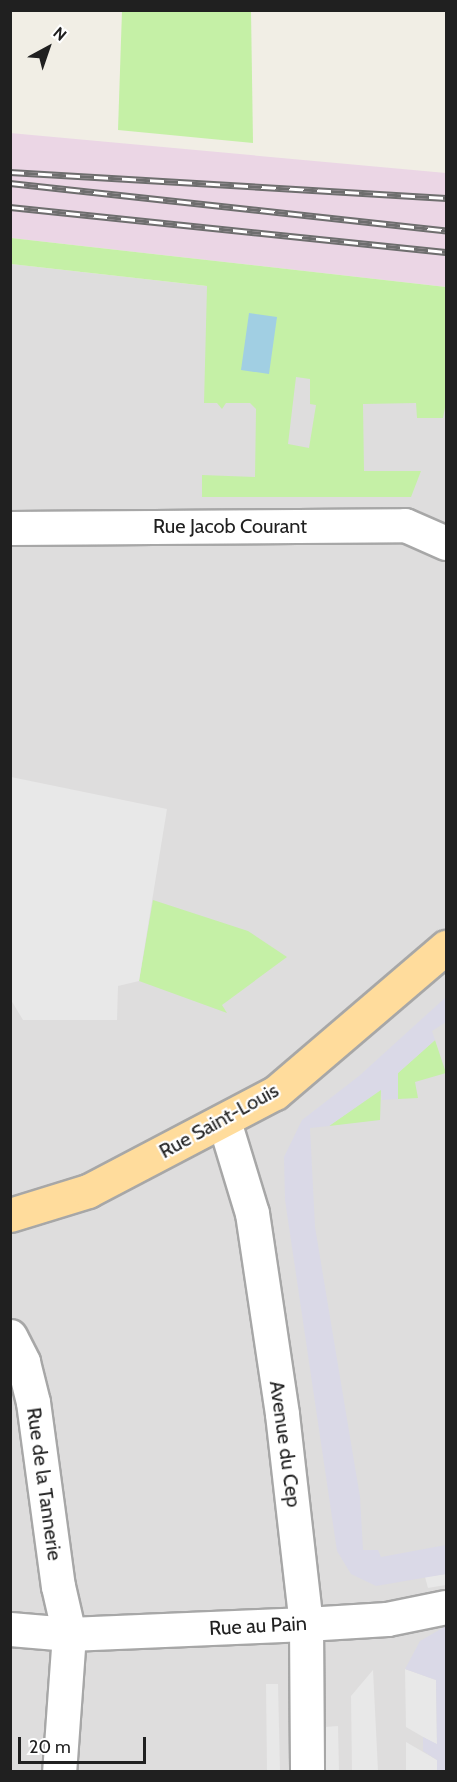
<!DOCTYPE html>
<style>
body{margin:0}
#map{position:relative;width:457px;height:1782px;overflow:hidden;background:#f1eee5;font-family:Cabin,sans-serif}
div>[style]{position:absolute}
.residential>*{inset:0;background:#dedddd}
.industrial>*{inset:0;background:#ebd6e5}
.grass>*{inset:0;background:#c5f0a6}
.parking>*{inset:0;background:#e8e8e8}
.plaza>*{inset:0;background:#dad9e7}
.water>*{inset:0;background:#a1cfe3}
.roads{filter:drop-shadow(2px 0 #a7a7a7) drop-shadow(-2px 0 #a7a7a7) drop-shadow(0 2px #a7a7a7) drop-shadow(0 -2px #a7a7a7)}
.minor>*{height:33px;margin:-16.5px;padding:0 16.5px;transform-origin:16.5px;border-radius:16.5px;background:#fff}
.tertiary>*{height:33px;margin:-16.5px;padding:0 16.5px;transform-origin:16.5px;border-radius:16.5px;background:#fff}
.primary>*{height:33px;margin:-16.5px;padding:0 16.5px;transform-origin:16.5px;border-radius:16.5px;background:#ffdc9c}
.rail>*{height:7px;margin-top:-3.5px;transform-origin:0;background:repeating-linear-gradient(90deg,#fff 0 14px,#6e6e6e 0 28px);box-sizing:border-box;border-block:2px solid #6e6e6e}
span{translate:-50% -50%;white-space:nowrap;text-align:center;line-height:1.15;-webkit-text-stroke:4.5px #fff;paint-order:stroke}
.street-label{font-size:20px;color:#202020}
.frame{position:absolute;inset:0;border:12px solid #202020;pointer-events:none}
.north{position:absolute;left:18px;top:18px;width:60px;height:60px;-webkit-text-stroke:4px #fff;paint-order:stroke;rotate:40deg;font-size:16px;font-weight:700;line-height:24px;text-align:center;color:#202020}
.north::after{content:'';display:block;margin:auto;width:21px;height:27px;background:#202020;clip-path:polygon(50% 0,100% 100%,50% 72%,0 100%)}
.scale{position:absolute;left:18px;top:1737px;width:128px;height:27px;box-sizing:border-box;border:3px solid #202020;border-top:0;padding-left:8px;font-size:18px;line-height:21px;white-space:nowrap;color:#202020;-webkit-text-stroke:4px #fff;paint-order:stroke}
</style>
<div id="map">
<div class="residential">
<div style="clip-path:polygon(11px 264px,446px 313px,446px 1771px,11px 1772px)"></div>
</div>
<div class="industrial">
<div style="clip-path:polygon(10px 133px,446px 173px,446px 287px,11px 238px)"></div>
</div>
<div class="grass">
<div style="clip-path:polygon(122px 11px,251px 11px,253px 143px,118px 130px)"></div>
<div style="clip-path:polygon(evenodd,11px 238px,446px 287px,446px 402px,443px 418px,417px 418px,416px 403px,363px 404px,364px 471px,421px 471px,411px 497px,202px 497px,202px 475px,255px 477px,256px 409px,250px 403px,226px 403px,222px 409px,217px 403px,204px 403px,207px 286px,11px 264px,11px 238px,296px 377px,310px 379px,310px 404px,316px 405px,309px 448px,288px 444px,296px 377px)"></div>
<div style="clip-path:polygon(153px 900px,248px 931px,287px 957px,222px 1005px,227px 1013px,139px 981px)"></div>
<div style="clip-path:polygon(435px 1040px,446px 1073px,415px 1082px,418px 1098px,398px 1099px,398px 1073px)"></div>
<div style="clip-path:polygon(381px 1089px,380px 1120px,329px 1126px)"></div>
</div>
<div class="parking">
<div style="clip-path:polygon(11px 777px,167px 809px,139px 981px,118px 986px,117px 1020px,23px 1020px,11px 1000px)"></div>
<div style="clip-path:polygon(446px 1574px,446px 1585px,428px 1588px,425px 1577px)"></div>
<div style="clip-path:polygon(405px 1669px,436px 1680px,437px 1745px,406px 1727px)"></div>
<div style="clip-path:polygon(373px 1670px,378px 1771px,352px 1771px,351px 1696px)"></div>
<div style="clip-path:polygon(266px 1684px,278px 1684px,280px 1771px,267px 1771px)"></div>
<div style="clip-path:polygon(338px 1726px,339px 1771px,325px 1771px,325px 1727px)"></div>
<div style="clip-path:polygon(406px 1742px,437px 1760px,437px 1771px,406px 1771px)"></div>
</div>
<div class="plaza">
<div style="clip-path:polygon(446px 997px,446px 1022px,432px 1031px,435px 1040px,398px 1073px,398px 1099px,382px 1100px,381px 1090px,329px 1126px,310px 1128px,315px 1227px,360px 1497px,363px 1550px,378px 1550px,381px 1557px,446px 1545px,446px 1574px,376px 1586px,351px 1574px,337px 1551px,285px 1200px,284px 1157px,302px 1120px,359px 1076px)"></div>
<div style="clip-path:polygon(446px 1626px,446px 1771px,437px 1771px,437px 1760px,423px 1751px,423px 1737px,437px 1744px,436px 1680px,405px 1669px,420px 1641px)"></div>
</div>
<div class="water">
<div style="clip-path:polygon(249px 313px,277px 317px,269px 374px,241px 370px)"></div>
</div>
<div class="roads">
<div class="minor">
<div style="left:10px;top:528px;width:395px;rotate:-0.4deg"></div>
<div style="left:405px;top:525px;width:45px;rotate:23.7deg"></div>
<div style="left:10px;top:1336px;width:29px;rotate:63deg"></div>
<div style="left:23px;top:1362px;width:41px;rotate:76deg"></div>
<div style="left:33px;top:1402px;width:186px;rotate:82.3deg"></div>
<div style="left:58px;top:1586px;width:49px;rotate:77.1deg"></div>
<div style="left:69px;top:1634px;width:138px;rotate:94.1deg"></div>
<div style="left:10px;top:1629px;width:59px;rotate:4.8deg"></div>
<div style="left:69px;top:1634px;width:237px;rotate:-2.4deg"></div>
<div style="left:306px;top:1624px;width:81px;rotate:-3.5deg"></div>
<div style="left:387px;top:1619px;width:60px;rotate:-11.5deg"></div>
</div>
<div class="tertiary">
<div style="left:224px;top:1121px;width:96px;rotate:73.1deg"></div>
<div style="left:252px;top:1213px;width:203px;rotate:81.5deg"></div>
<div style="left:282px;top:1414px;width:211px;rotate:83.5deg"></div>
<div style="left:306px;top:1624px;width:148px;rotate:89.6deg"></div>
</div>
<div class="primary">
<div style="left:10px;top:1215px;width:82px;rotate:-17.1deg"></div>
<div style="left:88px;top:1191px;width:211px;rotate:-27.7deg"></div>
<div style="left:275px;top:1093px;width:225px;rotate:-40.5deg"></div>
</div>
</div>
<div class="rail">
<div style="left:10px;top:172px;width:437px;rotate:3.4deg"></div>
<div style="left:10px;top:183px;width:439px;rotate:6.2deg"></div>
<div style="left:10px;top:207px;width:438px;rotate:5.9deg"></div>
</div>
<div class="street-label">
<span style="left:230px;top:526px">Rue Jacob Courant</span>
<span style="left:219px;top:1121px;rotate:-29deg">Rue Saint-Louis</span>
<span style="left:285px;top:1444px;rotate:82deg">Avenue du Cep</span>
<span style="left:44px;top:1484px;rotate:82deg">Rue de la Tannerie</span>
<span style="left:258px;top:1626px;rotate:-3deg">Rue au Pain</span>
</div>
<div class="frame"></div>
<div class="north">N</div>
<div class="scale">20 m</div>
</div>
